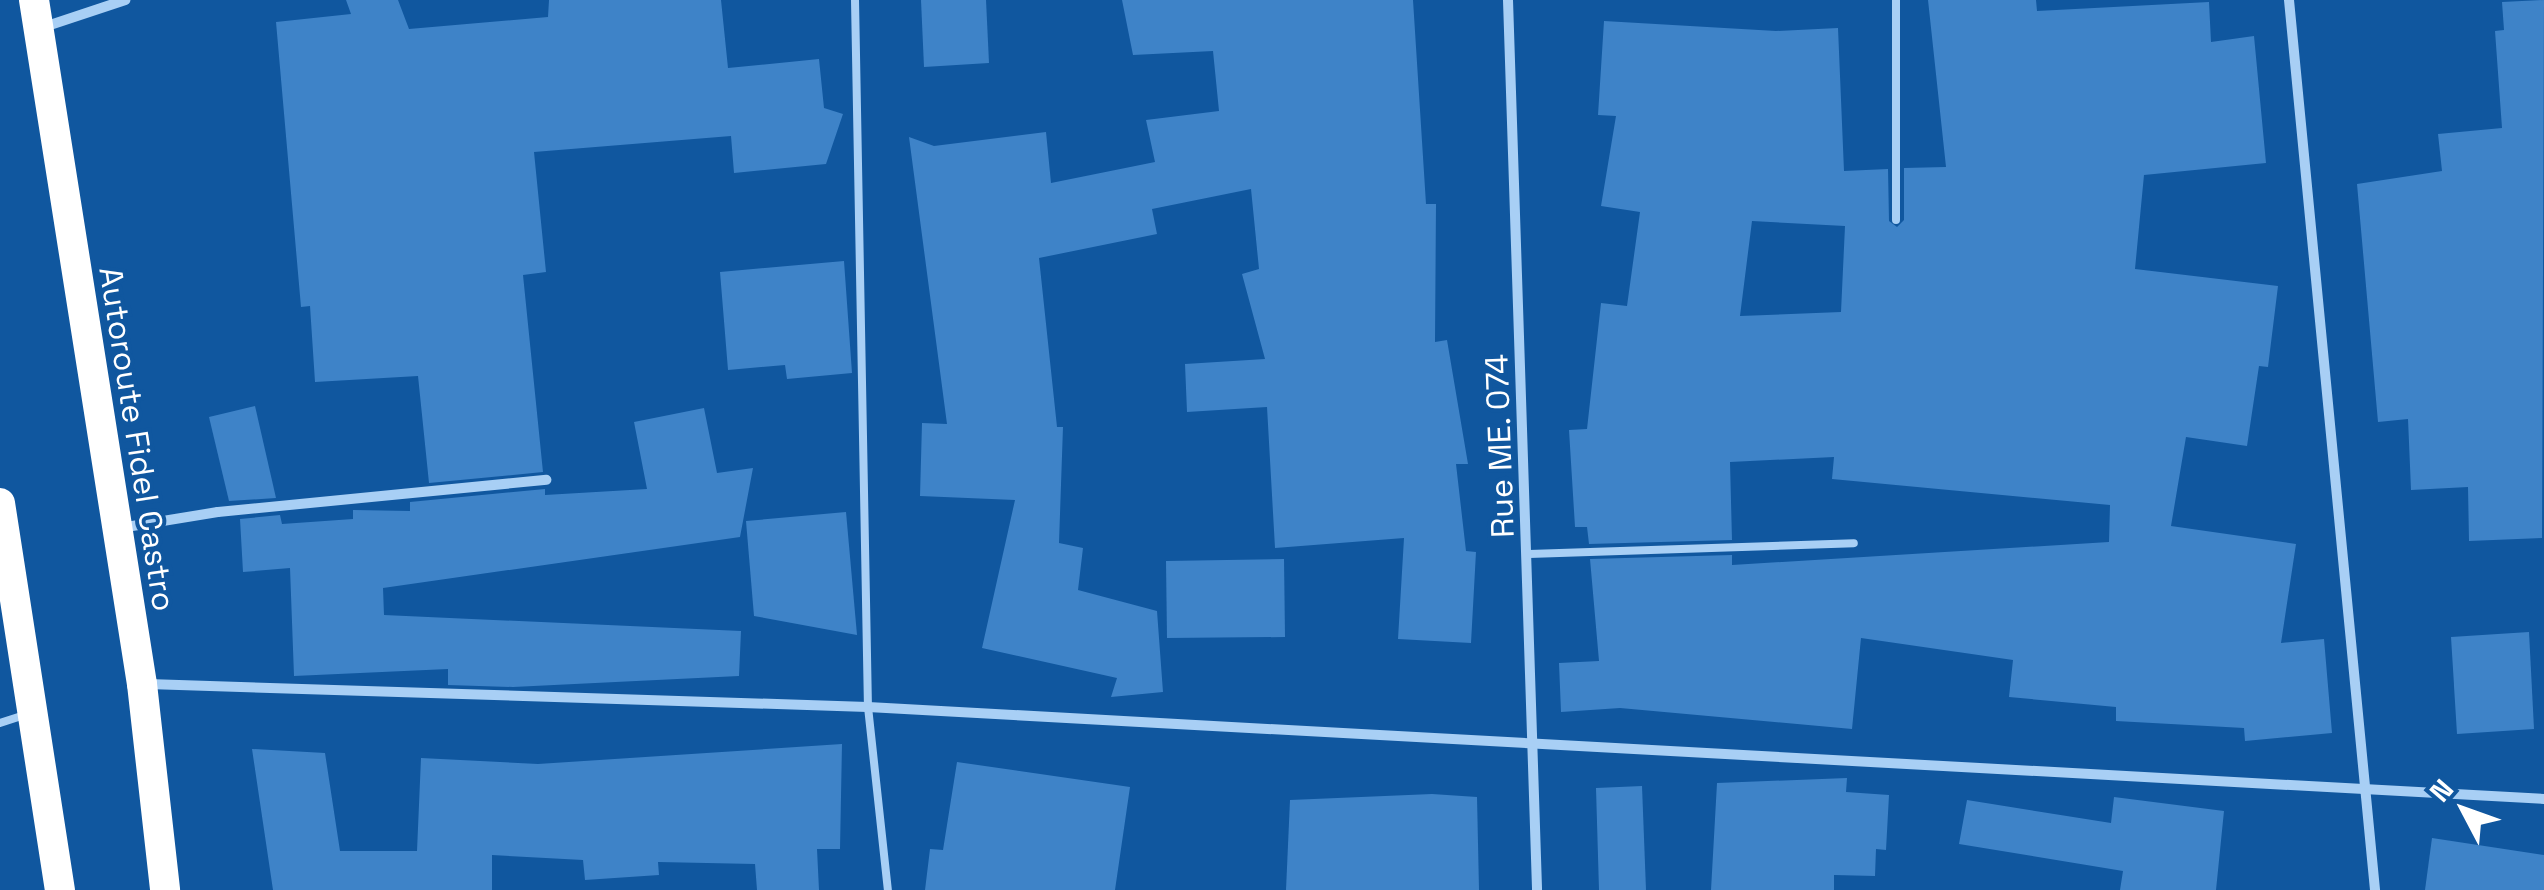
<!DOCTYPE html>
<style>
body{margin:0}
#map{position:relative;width:2544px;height:890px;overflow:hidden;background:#10579f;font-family:"Space Grotesk",sans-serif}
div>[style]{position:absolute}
.building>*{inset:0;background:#3e83c8}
.lane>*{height:8px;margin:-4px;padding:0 4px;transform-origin:4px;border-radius:4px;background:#a8cff5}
.street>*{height:10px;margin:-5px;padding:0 5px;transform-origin:5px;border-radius:5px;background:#a8cff5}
.highway>*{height:30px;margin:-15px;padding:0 15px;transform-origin:15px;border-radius:15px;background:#fff}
span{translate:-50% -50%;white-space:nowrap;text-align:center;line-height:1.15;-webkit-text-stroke:8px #10579f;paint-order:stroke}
.street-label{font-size:32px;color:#fff}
.north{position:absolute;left:2414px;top:760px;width:100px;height:100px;-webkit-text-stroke:8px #10579f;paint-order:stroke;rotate:311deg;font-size:28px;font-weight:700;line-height:40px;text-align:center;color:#fff}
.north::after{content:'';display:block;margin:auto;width:35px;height:45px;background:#fff;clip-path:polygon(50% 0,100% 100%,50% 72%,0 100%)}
</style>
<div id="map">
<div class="building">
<div style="clip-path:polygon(346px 0,398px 0,409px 29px,548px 17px,549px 0,721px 0,728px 68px,819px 59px,824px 108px,843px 114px,826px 164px,734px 173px,731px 136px,534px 152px,546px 272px,523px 275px,543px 472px,429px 483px,418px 376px,315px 382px,310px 306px,301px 307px,276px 22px,351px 14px)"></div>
<div style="clip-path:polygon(921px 0,986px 0,989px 63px,924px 67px)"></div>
<div style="clip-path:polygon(1122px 0,1413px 0,1426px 204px,1436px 204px,1435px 342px,1447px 340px,1468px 464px,1456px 464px,1466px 551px,1476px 552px,1471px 643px,1398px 639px,1404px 538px,1275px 548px,1267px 407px,1187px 412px,1185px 364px,1265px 359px,1242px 274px,1259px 269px,1251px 189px,1152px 209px,1157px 234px,1039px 258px,1057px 427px,1063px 427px,1059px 543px,1083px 548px,1078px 590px,1157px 611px,1163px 692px,1111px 697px,1117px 678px,982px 648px,1015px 500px,920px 496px,922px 423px,947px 424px,909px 137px,934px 146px,1046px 132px,1051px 183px,1155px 162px,1146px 120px,1219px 111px,1213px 51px,1133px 55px)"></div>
<div style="clip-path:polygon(evenodd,1928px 0,2036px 0,2037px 11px,2209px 2px,2211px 42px,2254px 36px,2266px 163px,2144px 175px,2135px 269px,2278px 286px,2268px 367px,2259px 366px,2247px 446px,2186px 437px,2171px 526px,2296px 544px,2281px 643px,2324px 639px,2332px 733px,2245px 741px,2244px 728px,2116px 721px,2116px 707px,2009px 697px,2013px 660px,1861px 638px,1852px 729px,1620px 708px,1561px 712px,1559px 663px,1599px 661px,1590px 559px,1732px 555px,1732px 565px,2109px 542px,2110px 505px,1832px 479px,1834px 457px,1730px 462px,1732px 540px,1589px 544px,1587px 527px,1575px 527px,1569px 430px,1587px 429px,1601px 303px,1627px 306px,1640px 212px,1601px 206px,1616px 116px,1598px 115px,1604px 21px,1776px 31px,1838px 28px,1844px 171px,1888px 169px,1889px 221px,1897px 227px,1904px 220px,1904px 168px,1946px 167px,1928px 0,1752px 221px,1845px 226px,1841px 312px,1740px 316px,1752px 221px)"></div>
<div style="clip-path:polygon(2544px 0,2542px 538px,2469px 541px,2468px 487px,2411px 490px,2408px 419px,2378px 422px,2357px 184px,2442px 171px,2438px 134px,2502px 128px,2495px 31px,2504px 30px,2502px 2px)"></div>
<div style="clip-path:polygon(844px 261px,852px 373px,787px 379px,785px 365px,728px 370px,720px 272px)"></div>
<div style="clip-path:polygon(255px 406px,276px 498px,229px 501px,209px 417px)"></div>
<div style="clip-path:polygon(704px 408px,717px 473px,753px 468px,740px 537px,383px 588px,384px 615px,741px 631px,739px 676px,513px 687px,448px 685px,448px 669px,294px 676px,290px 568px,243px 572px,240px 519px,280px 515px,282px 524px,353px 519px,353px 510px,410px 511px,410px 502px,545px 489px,545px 495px,647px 489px,634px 422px)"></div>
<div style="clip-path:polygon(846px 512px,857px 635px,754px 616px,746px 521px)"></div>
<div style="clip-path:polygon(1284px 559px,1285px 637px,1167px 638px,1166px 561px)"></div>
<div style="clip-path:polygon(2529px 632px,2534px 729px,2457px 734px,2451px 637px)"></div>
<div style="clip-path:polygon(842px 744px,840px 849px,817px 849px,819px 890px,757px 890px,755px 864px,658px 862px,659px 875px,585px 880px,583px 860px,492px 855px,492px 890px,273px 890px,252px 749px,325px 753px,340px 851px,417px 851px,421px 758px,538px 764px)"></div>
<div style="clip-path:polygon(957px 762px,1130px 787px,1115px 890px,925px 890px,930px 849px,943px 850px)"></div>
<div style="clip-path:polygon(1847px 778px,1846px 792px,1889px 795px,1886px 850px,1876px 849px,1875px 876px,1834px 875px,1834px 890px,1711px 890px,1717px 783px)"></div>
<div style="clip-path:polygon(1642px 786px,1646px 890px,1599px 890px,1596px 788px)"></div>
<div style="clip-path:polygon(1432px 794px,1477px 797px,1479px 890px,1286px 890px,1290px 800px)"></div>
<div style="clip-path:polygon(2114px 797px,2224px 811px,2216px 890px,2120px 890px,2123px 871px,1959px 844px,1967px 800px,2111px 823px)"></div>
<div style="clip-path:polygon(2432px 838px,2544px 855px,2544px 890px,2425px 890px)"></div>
</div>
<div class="lane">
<div style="left:855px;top:0;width:707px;rotate:88.95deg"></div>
<div style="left:868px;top:707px;width:184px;rotate:83.8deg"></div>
<div style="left:1896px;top:0;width:220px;rotate:90deg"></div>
<div style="left:1529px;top:554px;width:325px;rotate:-1.9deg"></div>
<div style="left:0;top:723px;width:25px;rotate:-18deg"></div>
</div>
<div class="street">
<div style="left:1508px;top:0;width:890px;rotate:88.13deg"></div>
<div style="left:2289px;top:0;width:894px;rotate:84.48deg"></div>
<div style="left:41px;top:28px;width:89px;rotate:-18.4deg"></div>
<div style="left:120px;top:528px;width:99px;rotate:-9.3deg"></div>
<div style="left:218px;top:512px;width:330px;rotate:-5.6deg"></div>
<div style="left:148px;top:684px;width:720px;rotate:1.83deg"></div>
<div style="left:868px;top:707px;width:1679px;rotate:3.14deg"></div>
</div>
<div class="highway">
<div style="left:34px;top:0;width:692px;rotate:81.03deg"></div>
<div style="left:142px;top:684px;width:207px;rotate:83.6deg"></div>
<div style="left:0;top:503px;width:392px;rotate:81.2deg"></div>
</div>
<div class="street-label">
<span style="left:137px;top:439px;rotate:81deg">Autoroute Fidel Castro</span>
<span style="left:1500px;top:446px;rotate:-92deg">Rue ME. 074</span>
</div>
<div class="north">N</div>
</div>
